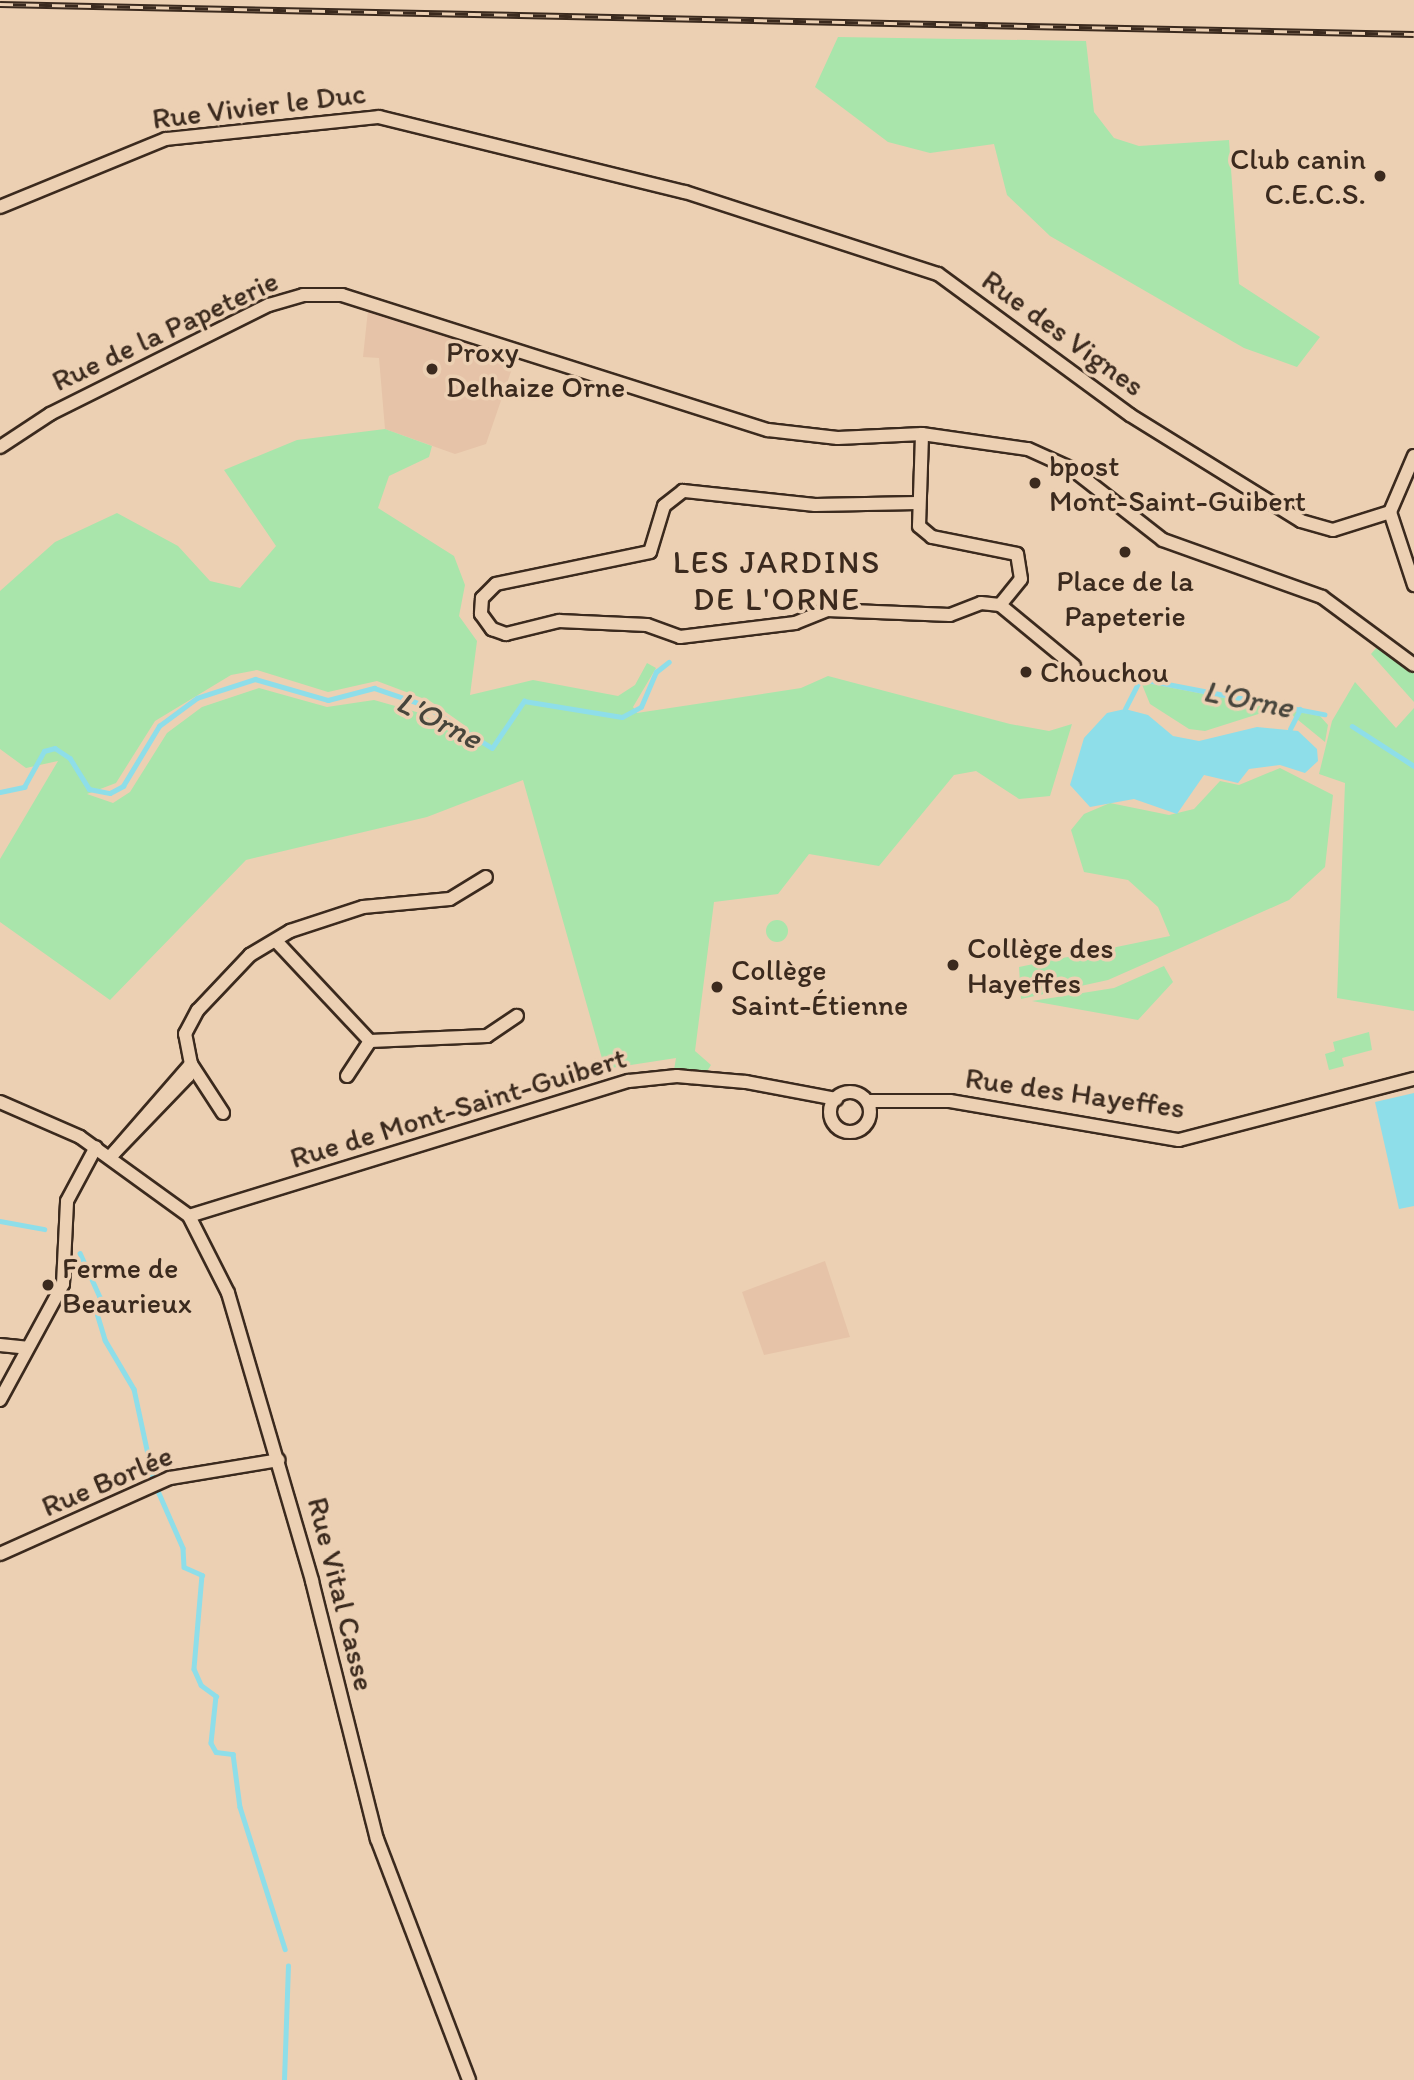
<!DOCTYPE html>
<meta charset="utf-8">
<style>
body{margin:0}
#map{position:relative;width:1414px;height:2080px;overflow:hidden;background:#ecd0b3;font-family:Itim,sans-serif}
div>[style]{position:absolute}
.built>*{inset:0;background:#e6c3a8}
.green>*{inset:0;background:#a9e5ab}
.round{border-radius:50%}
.water>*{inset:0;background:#8edee9}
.stream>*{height:4.5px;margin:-2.25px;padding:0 2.25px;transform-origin:2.25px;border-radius:2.25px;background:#8edee9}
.roads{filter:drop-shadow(2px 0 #3b2a1e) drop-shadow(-2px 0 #3b2a1e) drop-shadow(0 2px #3b2a1e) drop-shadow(0 -2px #3b2a1e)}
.minor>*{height:12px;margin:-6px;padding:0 6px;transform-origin:6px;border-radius:6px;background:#ecd0b3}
.minor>.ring{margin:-6px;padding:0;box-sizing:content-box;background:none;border:12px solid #ecd0b3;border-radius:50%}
.rail>*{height:7px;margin-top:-3.5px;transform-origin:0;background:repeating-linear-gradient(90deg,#ecd0b3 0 13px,#3b2a1e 0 26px);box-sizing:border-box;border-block:2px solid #3b2a1e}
.dots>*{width:19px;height:19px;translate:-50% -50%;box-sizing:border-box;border:4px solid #ecd0b3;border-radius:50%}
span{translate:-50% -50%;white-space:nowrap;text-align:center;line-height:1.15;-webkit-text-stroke:7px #ecd0b3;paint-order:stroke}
.street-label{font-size:30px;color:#3b2a1e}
.poi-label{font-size:30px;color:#3b2a1e}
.right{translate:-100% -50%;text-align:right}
.left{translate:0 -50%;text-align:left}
.neighbourhood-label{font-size:32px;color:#3b2a1e;letter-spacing:2px}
.water-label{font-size:32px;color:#47453c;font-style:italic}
</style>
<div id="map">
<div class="built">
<div style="clip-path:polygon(368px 310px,516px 357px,486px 444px,455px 454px,385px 429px,379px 358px,363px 357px)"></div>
<div style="clip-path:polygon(825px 1261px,850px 1337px,764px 1355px,742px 1292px)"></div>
</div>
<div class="green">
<div style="clip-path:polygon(838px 37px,1086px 41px,1094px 112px,1114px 138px,1139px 146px,1229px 140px,1239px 284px,1320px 337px,1297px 367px,1244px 348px,1050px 236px,1007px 195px,994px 144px,930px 153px,888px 142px,815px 87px)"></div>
<div style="clip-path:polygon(evenodd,385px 429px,432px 446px,429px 457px,389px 476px,378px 508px,454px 556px,465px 585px,459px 616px,477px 641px,470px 695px,533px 680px,618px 696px,635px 685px,647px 663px,656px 668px,633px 707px,637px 713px,801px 688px,828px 676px,1010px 724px,1049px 731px,1072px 724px,1050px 796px,1019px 799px,976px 771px,954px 775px,879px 866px,809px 854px,778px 894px,714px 902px,695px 1051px,711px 1065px,706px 1073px,674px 1070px,676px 1058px,605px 1069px,523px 780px,427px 817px,246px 860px,110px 1000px,0 922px,0 859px,58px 761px,26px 768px,0 749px,0 591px,55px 542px,117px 513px,178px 546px,210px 581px,240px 588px,276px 546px,224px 470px,297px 440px,385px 429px,257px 670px,328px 692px,377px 681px,430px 701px,467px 727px,472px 746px,420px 713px,374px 700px,327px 707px,259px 688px,202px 707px,167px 733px,130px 792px,113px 803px,87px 794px,116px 783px,155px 721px,231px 675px,257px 670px)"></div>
<div style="clip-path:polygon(1378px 646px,1414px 673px,1414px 702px,1371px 654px)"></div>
<div style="clip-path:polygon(1141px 682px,1320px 716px,1328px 725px,1325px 742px,1292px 715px,1271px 710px,1205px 731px,1189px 729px,1150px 704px)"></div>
<div style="clip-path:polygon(1355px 682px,1396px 728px,1414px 708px,1414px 1011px,1337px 998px,1345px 783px,1319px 774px,1332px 721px)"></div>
<div style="clip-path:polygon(1280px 768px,1333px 795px,1325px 867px,1289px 900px,1108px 980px,1021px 999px,1019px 967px,1170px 936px,1158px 907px,1128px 880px,1084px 872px,1071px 830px,1084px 814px,1110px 803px,1169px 815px,1194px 809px,1220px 781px,1239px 785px)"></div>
<div class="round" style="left:766px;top:920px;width:22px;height:22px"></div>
<div style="clip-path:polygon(1164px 966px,1173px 982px,1138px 1020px,1032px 1001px,1114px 988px)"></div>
<div style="clip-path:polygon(1369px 1032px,1372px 1050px,1342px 1058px,1344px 1066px,1329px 1070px,1325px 1054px,1335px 1051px,1333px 1042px)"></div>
</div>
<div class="water">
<div style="clip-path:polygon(1125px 709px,1148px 715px,1173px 736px,1199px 741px,1257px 727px,1298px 731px,1317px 749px,1318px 761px,1305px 773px,1280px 765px,1249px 769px,1238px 783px,1204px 775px,1177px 814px,1134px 799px,1090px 807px,1070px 785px,1084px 738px,1107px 713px)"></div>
<div style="clip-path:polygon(1414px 1093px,1414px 1206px,1399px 1209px,1375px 1102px)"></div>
</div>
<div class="stream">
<div style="left:1131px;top:677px;width:197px;rotate:10.9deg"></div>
<div style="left:1125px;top:709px;width:34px;rotate:-63deg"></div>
<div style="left:1352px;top:726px;width:74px;rotate:32.8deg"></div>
<div style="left:1290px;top:729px;width:22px;rotate:-63deg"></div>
<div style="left:0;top:792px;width:25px;rotate:-12deg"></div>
<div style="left:24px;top:787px;width:41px;rotate:-60.9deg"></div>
<div style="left:44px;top:751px;width:11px;rotate:-15deg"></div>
<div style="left:55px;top:748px;width:18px;rotate:34deg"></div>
<div style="left:70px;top:758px;width:36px;rotate:58deg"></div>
<div style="left:89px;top:789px;width:21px;rotate:11deg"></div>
<div style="left:110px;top:793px;width:15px;rotate:-28deg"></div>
<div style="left:123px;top:786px;width:70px;rotate:-59deg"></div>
<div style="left:159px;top:726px;width:47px;rotate:-36.4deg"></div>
<div style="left:197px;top:698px;width:61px;rotate:-18.1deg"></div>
<div style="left:255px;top:679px;width:76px;rotate:16deg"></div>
<div style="left:328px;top:700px;width:48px;rotate:-14.6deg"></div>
<div style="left:374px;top:688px;width:53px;rotate:18.8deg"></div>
<div style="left:424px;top:705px;width:80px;rotate:32.3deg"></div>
<div style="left:492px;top:748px;width:57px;rotate:-55.8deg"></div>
<div style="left:524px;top:701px;width:99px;rotate:9.3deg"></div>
<div style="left:622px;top:717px;width:21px;rotate:-28deg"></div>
<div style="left:641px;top:707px;width:38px;rotate:-67deg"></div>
<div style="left:656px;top:672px;width:16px;rotate:-38deg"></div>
<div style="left:0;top:1221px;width:45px;rotate:10.3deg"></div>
<div style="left:80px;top:1253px;width:48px;rotate:65.6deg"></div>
<div style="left:100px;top:1297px;width:14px;rotate:107deg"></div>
<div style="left:96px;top:1310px;width:31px;rotate:73deg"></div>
<div style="left:105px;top:1340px;width:57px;rotate:59.4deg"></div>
<div style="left:134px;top:1389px;width:91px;rotate:77.9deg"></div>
<div style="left:158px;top:1491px;width:62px;rotate:66.3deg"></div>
<div style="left:183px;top:1548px;width:19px;rotate:87deg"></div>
<div style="left:184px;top:1567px;width:20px;rotate:24deg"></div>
<div style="left:202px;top:1575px;width:94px;rotate:94.9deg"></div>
<div style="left:194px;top:1669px;width:17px;rotate:66deg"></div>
<div style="left:201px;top:1685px;width:19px;rotate:36deg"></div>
<div style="left:216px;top:1696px;width:47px;rotate:96.1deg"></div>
<div style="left:211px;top:1743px;width:10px;rotate:61deg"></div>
<div style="left:216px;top:1752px;width:17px;rotate:7deg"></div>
<div style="left:233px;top:1754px;width:53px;rotate:82.5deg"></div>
<div style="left:240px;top:1807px;width:149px;rotate:72.4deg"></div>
<div style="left:284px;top:2080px;width:114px;rotate:-88deg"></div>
</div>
<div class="roads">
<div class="minor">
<div style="left:0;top:207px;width:179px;rotate:-22.3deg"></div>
<div style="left:166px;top:139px;width:214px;rotate:-5.9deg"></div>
<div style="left:379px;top:117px;width:315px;rotate:13.8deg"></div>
<div style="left:685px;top:192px;width:266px;rotate:18deg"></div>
<div style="left:938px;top:274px;width:238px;rotate:36.3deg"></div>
<div style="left:1130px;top:415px;width:201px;rotate:31.8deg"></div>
<div style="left:1301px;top:521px;width:33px;rotate:16deg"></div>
<div style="left:1333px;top:530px;width:60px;rotate:-17.5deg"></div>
<div style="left:1390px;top:512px;width:77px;rotate:71.8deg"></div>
<div style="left:0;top:447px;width:60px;rotate:-33.4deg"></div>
<div style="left:50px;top:414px;width:245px;rotate:-26.5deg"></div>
<div style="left:269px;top:305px;width:35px;rotate:-16deg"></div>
<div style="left:303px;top:295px;width:39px"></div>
<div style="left:342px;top:295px;width:447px;rotate:17.6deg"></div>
<div style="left:768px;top:430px;width:70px;rotate:6.5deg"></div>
<div style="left:838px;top:438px;width:84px;rotate:-2.7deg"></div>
<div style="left:922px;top:434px;width:107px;rotate:8.1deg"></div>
<div style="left:1028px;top:449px;width:48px;rotate:24.4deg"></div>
<div style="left:1072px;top:469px;width:115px;rotate:38deg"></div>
<div style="left:1163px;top:540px;width:169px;rotate:19.7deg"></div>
<div style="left:1322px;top:597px;width:114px;rotate:36.5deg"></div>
<div style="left:917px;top:503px;width:102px;rotate:178.9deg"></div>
<div style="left:815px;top:505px;width:133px;rotate:-173.9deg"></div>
<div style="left:683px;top:491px;width:24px;rotate:142deg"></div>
<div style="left:664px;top:506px;width:48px;rotate:106.9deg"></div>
<div style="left:650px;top:552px;width:157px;rotate:168.3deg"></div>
<div style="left:496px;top:584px;width:20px;rotate:135deg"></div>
<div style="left:482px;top:598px;width:16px;rotate:94deg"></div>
<div style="left:481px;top:614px;width:19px;rotate:54deg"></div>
<div style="left:492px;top:629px;width:15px;rotate:20deg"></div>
<div style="left:506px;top:634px;width:55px;rotate:-13.8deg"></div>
<div style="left:559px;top:621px;width:88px;rotate:2.6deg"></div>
<div style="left:647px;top:625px;width:35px;rotate:20deg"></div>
<div style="left:680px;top:637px;width:116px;rotate:-6.9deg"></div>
<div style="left:795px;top:623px;width:35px;rotate:-22deg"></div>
<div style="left:827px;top:610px;width:123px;rotate:2.3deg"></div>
<div style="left:950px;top:615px;width:33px;rotate:-21deg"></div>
<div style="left:981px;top:603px;width:19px;rotate:6deg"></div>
<div style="left:1000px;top:605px;width:33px;rotate:-51deg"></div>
<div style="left:1021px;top:579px;width:25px;rotate:-99deg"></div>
<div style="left:1017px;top:554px;width:87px;rotate:-168.7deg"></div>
<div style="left:932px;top:537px;width:17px;rotate:-140deg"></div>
<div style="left:919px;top:526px;width:92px;rotate:-88.1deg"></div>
<div style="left:1390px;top:512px;width:61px;rotate:-66.8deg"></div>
<div style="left:1000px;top:605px;width:96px;rotate:39.5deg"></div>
<div style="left:276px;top:941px;width:137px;rotate:46.8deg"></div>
<div style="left:370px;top:1041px;width:117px;rotate:-2.4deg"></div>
<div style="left:487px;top:1036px;width:36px;rotate:-34deg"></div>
<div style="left:347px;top:1076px;width:42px;rotate:-56.7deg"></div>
<div class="ring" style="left:830px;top:1092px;width:28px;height:28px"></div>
<div style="left:868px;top:1101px;width:82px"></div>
<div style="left:950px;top:1101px;width:232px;rotate:9.7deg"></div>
<div style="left:1179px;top:1140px;width:243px;rotate:-14.6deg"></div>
<div style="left:0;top:1102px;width:87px;rotate:23.6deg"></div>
<div style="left:80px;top:1137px;width:135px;rotate:35.9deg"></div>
<div style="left:189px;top:1216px;width:86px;rotate:63.1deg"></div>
<div style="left:228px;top:1293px;width:300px;rotate:73.7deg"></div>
<div style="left:312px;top:1581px;width:266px;rotate:75.9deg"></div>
<div style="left:377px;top:1839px;width:258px;rotate:69.1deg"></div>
<div style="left:223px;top:1113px;width:59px;rotate:-123.1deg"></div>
<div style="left:191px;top:1064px;width:31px;rotate:-101deg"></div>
<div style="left:185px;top:1034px;width:27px;rotate:-62deg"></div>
<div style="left:198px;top:1010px;width:76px;rotate:-46.6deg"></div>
<div style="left:250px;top:955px;width:47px;rotate:-31deg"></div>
<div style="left:290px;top:931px;width:77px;rotate:-18.2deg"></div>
<div style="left:363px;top:907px;width:87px;rotate:-5.3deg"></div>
<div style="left:450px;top:899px;width:42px;rotate:-31.4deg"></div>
<div style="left:111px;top:1156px;width:111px;rotate:-46.1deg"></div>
<div style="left:188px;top:1076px;width:12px;rotate:-76deg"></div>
<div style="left:111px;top:1156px;width:122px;rotate:-49deg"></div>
<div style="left:189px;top:1216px;width:460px;rotate:-17.1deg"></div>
<div style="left:629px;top:1081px;width:48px;rotate:-5.9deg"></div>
<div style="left:677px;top:1076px;width:69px;rotate:5deg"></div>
<div style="left:746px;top:1082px;width:92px;rotate:10.7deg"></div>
<div style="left:0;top:1345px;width:27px;rotate:6deg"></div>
<div style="left:0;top:1400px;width:132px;rotate:-61.5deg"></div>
<div style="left:63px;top:1284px;width:83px;rotate:-87.2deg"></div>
<div style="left:67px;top:1201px;width:61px;rotate:-61.8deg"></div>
<div style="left:0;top:1554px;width:186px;rotate:-24.1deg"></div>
<div style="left:170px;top:1478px;width:110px;rotate:-9.4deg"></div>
</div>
</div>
<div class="rail">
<div style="left:0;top:4px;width:1414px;rotate:1.22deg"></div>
</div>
<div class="dots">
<div style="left:1380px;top:176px;background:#3b2a1e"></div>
<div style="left:432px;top:369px;background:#3b2a1e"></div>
<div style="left:1035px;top:483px;background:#3b2a1e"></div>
<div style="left:1125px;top:552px;background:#3b2a1e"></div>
<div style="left:1026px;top:672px;background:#3b2a1e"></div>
<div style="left:953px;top:965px;background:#3b2a1e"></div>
<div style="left:717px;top:987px;background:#3b2a1e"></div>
<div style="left:48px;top:1285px;background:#3b2a1e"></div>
</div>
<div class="street-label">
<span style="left:259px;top:106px;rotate:-7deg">Rue Vivier le Duc</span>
<span style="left:165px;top:331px;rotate:-25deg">Rue de la Papeterie</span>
<span style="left:1063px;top:333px;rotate:36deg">Rue des Vignes</span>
<span style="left:1075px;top:1093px;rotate:8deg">Rue des Hayeffes</span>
<span style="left:458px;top:1108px;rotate:-17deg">Rue de Mont-Saint-Guibert</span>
<span style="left:107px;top:1481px;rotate:-23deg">Rue Borlée</span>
<span style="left:341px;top:1594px;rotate:76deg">Rue Vital Casse</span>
</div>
<div class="poi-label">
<span class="right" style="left:1366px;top:176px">Club canin<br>C.E.C.S.</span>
<span class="left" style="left:446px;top:369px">Proxy<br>Delhaize Orne</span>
<span class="left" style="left:1049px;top:483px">bpost<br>Mont-Saint-Guibert</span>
<span style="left:1125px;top:598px">Place de la<br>Papeterie</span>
<span class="left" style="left:1040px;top:672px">Chouchou</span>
<span class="left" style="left:967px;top:965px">Collège des<br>Hayeffes</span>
<span class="left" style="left:731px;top:987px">Collège<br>Saint-Étienne</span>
<span class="left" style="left:62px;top:1285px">Ferme de<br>Beaurieux</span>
</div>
<div class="neighbourhood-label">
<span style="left:777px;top:581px">LES JARDINS<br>DE L'ORNE</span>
</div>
<div class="water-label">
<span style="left:1248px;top:699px;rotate:11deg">L'Orne</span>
<span style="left:439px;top:720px;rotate:27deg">L'Orne</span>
</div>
</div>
